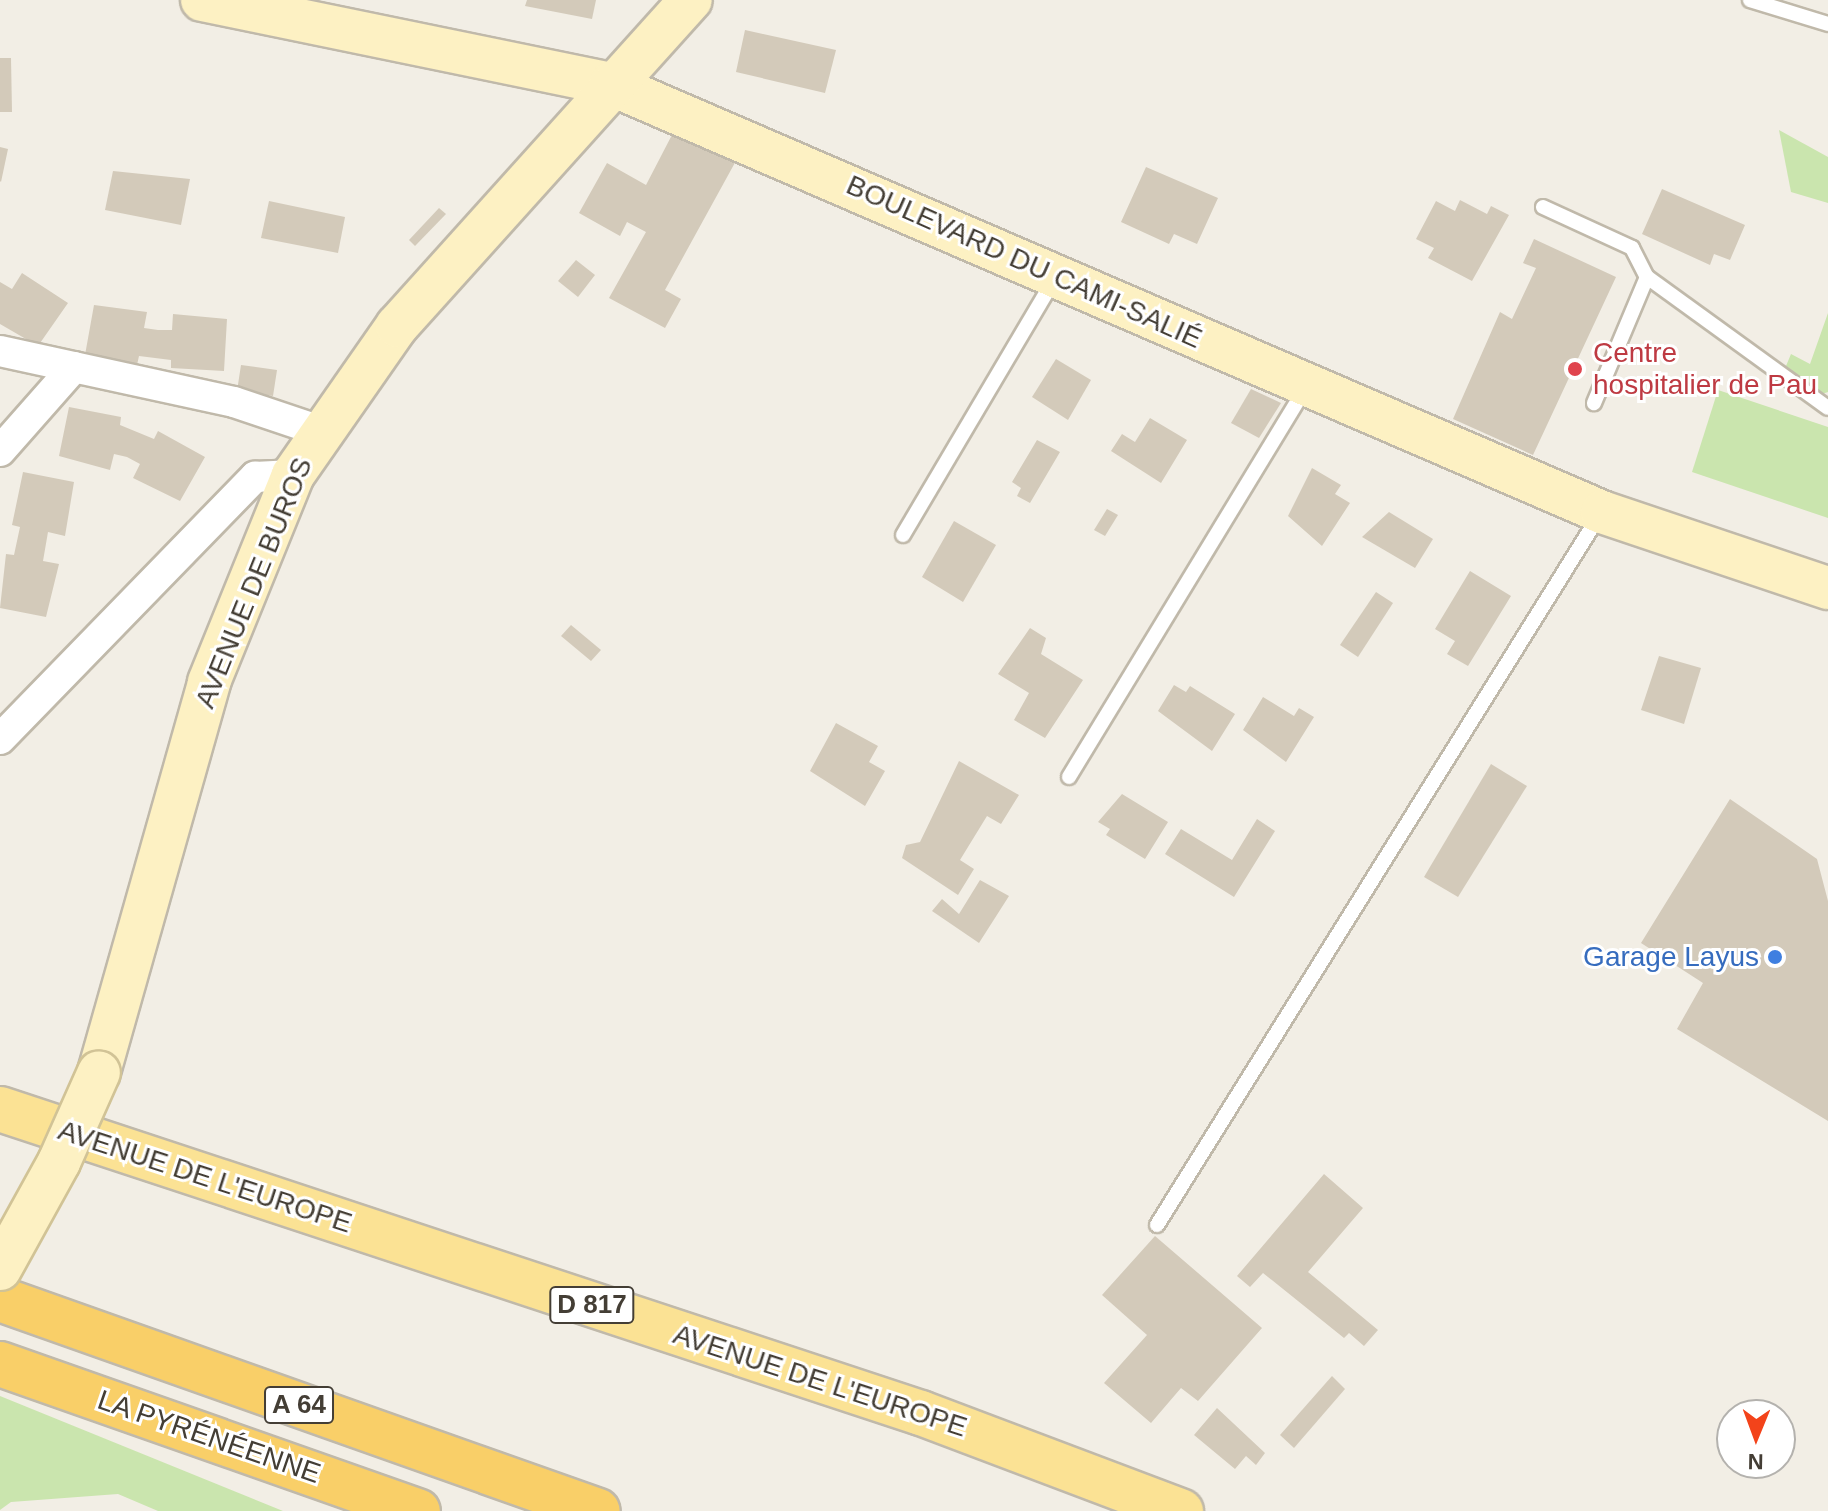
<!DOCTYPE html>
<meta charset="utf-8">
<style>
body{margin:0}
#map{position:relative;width:1828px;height:1511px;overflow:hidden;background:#f2eee5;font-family:Arial,sans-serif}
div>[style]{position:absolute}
.green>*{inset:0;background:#cae5ae}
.building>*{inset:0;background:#d3caba}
.roads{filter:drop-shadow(2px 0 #c0b9aa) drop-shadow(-2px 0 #c0b9aa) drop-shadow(0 2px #c0b9aa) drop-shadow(0 -2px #c0b9aa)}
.lane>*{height:14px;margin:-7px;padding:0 7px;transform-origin:7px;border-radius:7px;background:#fff}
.street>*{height:30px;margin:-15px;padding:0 15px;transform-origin:15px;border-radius:15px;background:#fff}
.secondary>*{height:42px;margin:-21px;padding:0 21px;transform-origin:21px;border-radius:21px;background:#fdf1c3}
.primary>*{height:44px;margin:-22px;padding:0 22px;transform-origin:22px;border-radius:22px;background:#fbe294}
.highway>*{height:44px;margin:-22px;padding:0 22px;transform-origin:22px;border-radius:22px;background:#f9cf68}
.bridges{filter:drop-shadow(2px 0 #d1c396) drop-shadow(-2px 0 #d1c396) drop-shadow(0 2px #d1c396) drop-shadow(0 -2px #d1c396)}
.secondary-bridge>*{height:42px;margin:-21px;padding:0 21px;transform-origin:21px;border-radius:21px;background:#fdf1c3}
.dots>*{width:22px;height:22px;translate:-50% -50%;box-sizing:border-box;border:4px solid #fff;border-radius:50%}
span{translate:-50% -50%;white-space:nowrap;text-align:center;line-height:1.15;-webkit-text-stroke:6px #fff;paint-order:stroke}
.shield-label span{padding:2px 6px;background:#fff;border:2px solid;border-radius:6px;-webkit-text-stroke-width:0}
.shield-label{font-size:26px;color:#443e35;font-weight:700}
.street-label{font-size:28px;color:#443e35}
.health-label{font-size:28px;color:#be3a42}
.left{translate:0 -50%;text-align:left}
.shop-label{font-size:28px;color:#366cbe}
.right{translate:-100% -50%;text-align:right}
.north{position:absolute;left:1716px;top:1399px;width:80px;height:80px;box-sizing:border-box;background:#fff;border:2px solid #b4b2ae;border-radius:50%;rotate:181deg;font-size:22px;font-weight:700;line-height:32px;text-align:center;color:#443e35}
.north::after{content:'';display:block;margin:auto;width:28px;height:36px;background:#f3431a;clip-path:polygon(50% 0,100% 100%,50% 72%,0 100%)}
</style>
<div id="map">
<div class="green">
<div style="clip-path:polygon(1779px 130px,1828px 157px,1828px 203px,1791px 192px)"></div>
<div style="clip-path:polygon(1828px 313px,1828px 392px,1822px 394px,1786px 366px,1791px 354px,1810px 364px)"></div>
<div style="clip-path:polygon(1718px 390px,1828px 427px,1828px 518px,1692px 472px)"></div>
<div style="clip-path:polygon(0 1396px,283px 1511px,158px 1511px,118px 1494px,11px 1502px,0 1510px)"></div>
</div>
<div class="building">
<div style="clip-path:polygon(527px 0,596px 0,592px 19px,525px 6px)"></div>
<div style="clip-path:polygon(745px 30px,836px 50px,825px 93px,736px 72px)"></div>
<div style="clip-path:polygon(0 58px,11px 58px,12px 112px,0 112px)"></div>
<div style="clip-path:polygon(674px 131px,737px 159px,665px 290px,681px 299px,665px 328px,609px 298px,646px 232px,627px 222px,620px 236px,579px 213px,607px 163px,646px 185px)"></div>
<div style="clip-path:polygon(0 147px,8px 149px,1px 182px,0 181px)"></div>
<div style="clip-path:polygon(1146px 167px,1218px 198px,1197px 244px,1174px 234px,1169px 244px,1121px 222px)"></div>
<div style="clip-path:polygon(113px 171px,190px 179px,181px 225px,105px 210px)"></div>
<div style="clip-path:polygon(1662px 189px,1745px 225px,1730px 260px,1714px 254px,1710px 265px,1642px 234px)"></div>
<div style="clip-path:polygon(1460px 200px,1487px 214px,1491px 206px,1509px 215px,1472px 281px,1428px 258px,1434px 248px,1416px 239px,1436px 201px,1455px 211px)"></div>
<div style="clip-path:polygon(269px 201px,345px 217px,338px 253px,261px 238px)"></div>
<div style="clip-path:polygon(439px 208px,446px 214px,415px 246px,409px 240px)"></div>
<div style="clip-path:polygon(1534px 239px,1616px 277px,1533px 455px,1453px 419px,1500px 312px,1512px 319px,1536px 268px,1523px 263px)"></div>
<div style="clip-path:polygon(576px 260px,595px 275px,578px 297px,558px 281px)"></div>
<div style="clip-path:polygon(22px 273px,68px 303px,38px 346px,0 324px,0 282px,12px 289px)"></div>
<div style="clip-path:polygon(94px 305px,147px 312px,144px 328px,158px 330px,172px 330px,173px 314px,227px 319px,224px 371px,171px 368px,171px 360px,139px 356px,137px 365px,85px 355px)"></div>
<div style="clip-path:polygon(1056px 359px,1091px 380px,1068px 420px,1032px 397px)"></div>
<div style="clip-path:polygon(241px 365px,277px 370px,273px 396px,237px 391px)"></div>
<div style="clip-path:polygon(1251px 389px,1281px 403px,1259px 438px,1231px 423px)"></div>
<div style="clip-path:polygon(69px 407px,121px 417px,120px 425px,154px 439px,158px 431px,205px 457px,180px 501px,133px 478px,140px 464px,127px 457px,114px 454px,110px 470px,59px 456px)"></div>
<div style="clip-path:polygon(1150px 418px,1187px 440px,1161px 483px,1111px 451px,1122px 434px,1135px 442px)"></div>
<div style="clip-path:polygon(1037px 440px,1060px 452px,1030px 503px,1017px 496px,1021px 488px,1012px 482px)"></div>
<div style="clip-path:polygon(1312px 468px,1341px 485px,1335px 494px,1350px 503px,1322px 546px,1288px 516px)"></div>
<div style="clip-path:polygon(23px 472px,74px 482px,65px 536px,48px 532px,43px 561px,59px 564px,46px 617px,0 608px,6px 554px,14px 555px,20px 527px,12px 525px)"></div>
<div style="clip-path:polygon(1107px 509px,1118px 515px,1105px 536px,1094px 530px)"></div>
<div style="clip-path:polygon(1389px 512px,1433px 539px,1415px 568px,1362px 537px)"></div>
<div style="clip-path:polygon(954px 521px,996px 545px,963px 602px,922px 577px)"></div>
<div style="clip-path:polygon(1470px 571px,1511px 596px,1468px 666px,1447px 654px,1455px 641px,1435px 629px)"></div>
<div style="clip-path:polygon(1376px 592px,1393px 603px,1358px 657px,1340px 645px)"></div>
<div style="clip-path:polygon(571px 625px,601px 650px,591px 661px,561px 636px)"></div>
<div style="clip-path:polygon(1030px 628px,1046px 638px,1041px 654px,1083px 680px,1045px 738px,1014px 720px,1029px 693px,998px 674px)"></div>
<div style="clip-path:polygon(1659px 656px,1701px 668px,1684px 724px,1641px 710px)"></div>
<div style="clip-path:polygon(1174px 685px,1186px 692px,1190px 686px,1235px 714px,1212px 751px,1158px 711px)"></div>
<div style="clip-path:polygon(1263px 697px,1294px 716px,1299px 708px,1314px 717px,1286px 762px,1243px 730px)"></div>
<div style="clip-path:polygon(836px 723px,878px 746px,869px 762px,885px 771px,865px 806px,810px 771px)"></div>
<div style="clip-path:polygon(959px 761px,1019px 795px,1001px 824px,987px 816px,960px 860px,974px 869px,958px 895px,902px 858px,906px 845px,920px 842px)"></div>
<div style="clip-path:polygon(1491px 764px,1527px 786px,1458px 897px,1424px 877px)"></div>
<div style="clip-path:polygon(1122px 794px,1168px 822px,1145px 859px,1106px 835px,1110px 829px,1098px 822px)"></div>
<div style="clip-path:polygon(1730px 799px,1817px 859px,1828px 901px,1828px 1121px,1677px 1029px,1703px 983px,1641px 943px)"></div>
<div style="clip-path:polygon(1257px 819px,1275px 831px,1234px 897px,1165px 854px,1181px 829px,1232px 860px)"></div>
<div style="clip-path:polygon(980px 880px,1009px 896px,979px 943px,932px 911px,942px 899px,959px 914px)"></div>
<div style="clip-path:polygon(1324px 1174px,1363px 1208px,1308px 1272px,1378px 1330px,1364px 1346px,1349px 1333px,1344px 1338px,1263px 1273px,1250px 1287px,1237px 1276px)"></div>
<div style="clip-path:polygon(1155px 1236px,1262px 1328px,1198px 1401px,1181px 1388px,1151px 1423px,1104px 1383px,1147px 1335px,1102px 1295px)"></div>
<div style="clip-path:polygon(1332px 1376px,1345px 1389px,1294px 1448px,1280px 1435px)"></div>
<div style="clip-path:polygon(1217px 1408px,1265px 1453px,1256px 1465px,1246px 1456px,1235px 1469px,1194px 1435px)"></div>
</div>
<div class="roads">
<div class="lane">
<div style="left:1750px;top:0;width:82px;rotate:17.1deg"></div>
<div style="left:1543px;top:207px;width:98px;rotate:24.7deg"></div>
<div style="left:1632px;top:248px;width:33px;rotate:63deg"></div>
<div style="left:1647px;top:277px;width:137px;rotate:112.8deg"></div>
<div style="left:1647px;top:277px;width:223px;rotate:35.9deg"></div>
<div style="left:903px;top:535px;width:299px;rotate:-59.4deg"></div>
<div style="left:1069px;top:777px;width:456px;rotate:-58.7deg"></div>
<div style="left:1157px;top:1225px;width:835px;rotate:-58.06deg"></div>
</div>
<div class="street">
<div style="left:0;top:351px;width:239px;rotate:12.3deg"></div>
<div style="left:234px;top:402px;width:91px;rotate:18.6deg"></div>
<div style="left:0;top:451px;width:112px;rotate:-48.6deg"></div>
<div style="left:0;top:739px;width:366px;rotate:-45.8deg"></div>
<div style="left:255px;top:477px;width:38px;rotate:-3deg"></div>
</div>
<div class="secondary">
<div style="left:202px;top:0;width:417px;rotate:11.6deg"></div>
<div style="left:610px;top:84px;width:1080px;rotate:23.34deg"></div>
<div style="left:1602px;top:512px;width:238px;rotate:18.6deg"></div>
<div style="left:99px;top:1072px;width:405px;rotate:-74.2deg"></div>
<div style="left:209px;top:682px;width:223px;rotate:-67.9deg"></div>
<div style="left:293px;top:475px;width:182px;rotate:-55.1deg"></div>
<div style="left:397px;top:326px;width:439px;rotate:-48deg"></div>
</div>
<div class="primary">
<div style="left:0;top:1109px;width:970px;rotate:18.27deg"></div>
<div style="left:921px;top:1413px;width:278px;rotate:20.7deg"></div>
</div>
<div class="highway">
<div style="left:0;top:1299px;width:634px;rotate:19.52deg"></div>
<div style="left:0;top:1364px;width:443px;rotate:19.4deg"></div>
</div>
</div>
<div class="bridges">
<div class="secondary-bridge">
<div style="left:0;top:1269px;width:122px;rotate:-61.1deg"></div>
<div style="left:59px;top:1162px;width:98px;rotate:-66deg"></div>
</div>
</div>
<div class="dots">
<div style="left:1575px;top:369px;background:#e0444e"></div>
<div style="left:1775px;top:957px;background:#3f7fe0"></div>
</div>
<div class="shield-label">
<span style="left:592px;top:1305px">D 817</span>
<span style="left:299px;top:1405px">A 64</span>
</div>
<div class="street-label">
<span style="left:1024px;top:262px;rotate:24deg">BOULEVARD DU CAMI-SALIÉ</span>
<span style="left:254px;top:583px;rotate:-68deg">AVENUE DE BUROS</span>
<span style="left:205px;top:1177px;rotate:18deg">AVENUE DE L'EUROPE</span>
<span style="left:820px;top:1381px;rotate:18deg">AVENUE DE L'EUROPE</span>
<span style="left:209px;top:1437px;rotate:19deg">LA PYRÉNÉENNE</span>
</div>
<div class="health-label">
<span class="left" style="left:1593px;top:369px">Centre<br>hospitalier de Pau</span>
</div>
<div class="shop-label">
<span class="right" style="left:1759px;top:957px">Garage Layus</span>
</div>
<div class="north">N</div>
</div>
